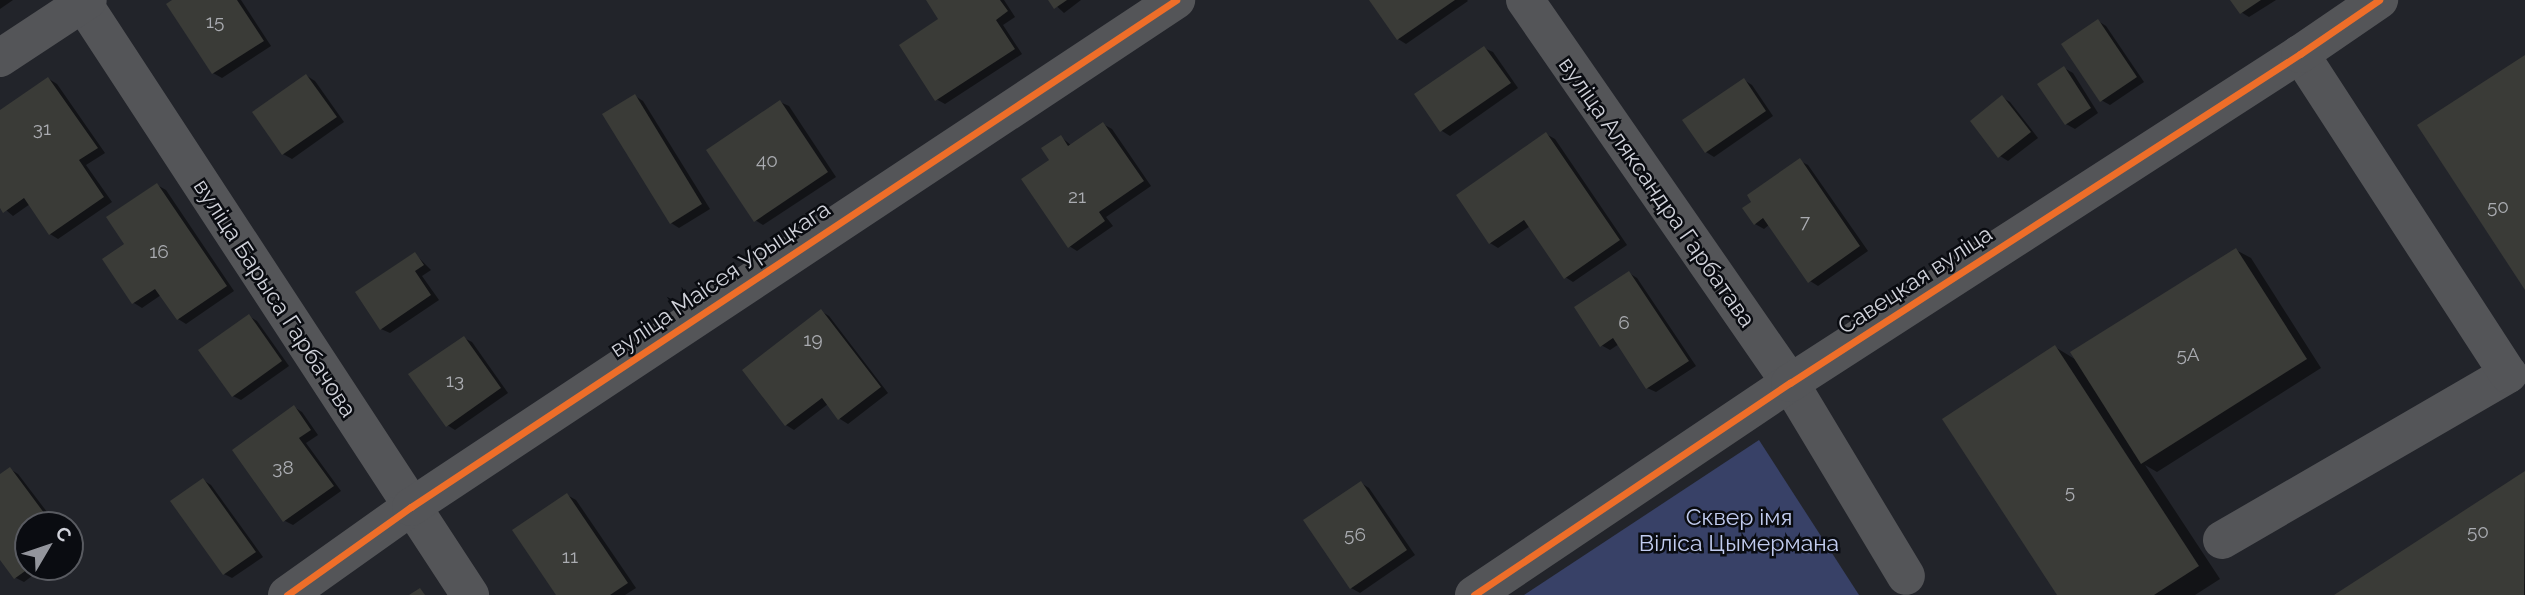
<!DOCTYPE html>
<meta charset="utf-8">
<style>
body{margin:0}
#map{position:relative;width:2525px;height:595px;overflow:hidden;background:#22242a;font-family:Raleway,sans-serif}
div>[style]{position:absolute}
.green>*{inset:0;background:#384167}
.shadow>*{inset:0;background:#0007}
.building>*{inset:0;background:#3a3b37}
.minor>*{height:38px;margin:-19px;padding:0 19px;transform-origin:19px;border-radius:19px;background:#545558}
.cycleway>*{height:7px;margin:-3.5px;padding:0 3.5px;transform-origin:3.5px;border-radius:3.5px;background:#ee6e29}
span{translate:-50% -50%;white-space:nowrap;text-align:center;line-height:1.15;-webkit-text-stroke:5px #0a0c11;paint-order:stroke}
.number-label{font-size:19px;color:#aaacb1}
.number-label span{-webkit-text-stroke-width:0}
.street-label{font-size:23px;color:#d0d2da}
.park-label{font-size:23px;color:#c2ccef}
.north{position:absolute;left:14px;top:511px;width:70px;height:70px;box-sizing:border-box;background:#0a0c11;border:2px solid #595b61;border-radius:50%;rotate:51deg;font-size:19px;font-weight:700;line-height:28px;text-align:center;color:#d0d2da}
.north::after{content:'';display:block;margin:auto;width:24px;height:32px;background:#93959c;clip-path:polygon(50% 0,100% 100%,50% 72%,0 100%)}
</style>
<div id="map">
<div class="green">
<div style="clip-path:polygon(1759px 440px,1859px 595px,1524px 595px)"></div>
</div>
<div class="shadow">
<div style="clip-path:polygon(0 0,13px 0,0 9px)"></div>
<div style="clip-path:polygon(175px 0,241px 0,271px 46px,222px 78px,213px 73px,169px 4px)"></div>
<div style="clip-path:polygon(928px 0,1004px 0,1015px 17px,1003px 25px,1022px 54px,945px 104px,936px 99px,941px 20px)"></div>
<div style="clip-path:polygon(1050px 0,1081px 0,1064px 13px)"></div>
<div style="clip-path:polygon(1371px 0,1467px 0,1468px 1px,1406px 44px,1398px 39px)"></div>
<div style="clip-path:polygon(2232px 0,2276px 0,2249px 17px,2241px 12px)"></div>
<div style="clip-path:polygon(2098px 21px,2106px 26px,2144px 82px,2110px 105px,2101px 100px)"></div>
<div style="clip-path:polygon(1484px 48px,1493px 52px,1518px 88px,1450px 136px,1442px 131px,1417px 95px)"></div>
<div style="clip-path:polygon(2064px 68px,2073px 73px,2098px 113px,2075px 129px,2066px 124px)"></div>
<div style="clip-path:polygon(307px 76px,315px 81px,344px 122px,292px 159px,283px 154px)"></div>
<div style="clip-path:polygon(49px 79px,57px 84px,105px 153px,86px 165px,112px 202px,58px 239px,50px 234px,30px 204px,13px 216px,0 205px,0 112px)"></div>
<div style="clip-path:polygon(1744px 80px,1752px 85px,1773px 116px,1714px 157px,1706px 152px)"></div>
<div style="clip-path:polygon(635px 96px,643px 101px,710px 209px,679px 228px,671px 223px)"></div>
<div style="clip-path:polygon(2002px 97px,2010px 102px,2038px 138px,2008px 161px,2000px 156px)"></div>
<div style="clip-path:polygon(780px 102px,789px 106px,836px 177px,763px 225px,755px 220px)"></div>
<div style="clip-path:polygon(1103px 124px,1112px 129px,1151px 186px,1106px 217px,1113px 226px,1077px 251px,1069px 246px,1051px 160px,1061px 137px,1072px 146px)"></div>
<div style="clip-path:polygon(1546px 134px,1555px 139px,1627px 245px,1573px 282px,1565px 277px,1530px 226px,1498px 248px,1490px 243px)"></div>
<div style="clip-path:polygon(1800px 161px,1808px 165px,1868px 251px,1818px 286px,1810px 281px,1770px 224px,1764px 229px,1755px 224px,1745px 208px)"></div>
<div style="clip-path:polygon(157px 185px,166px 190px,234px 291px,186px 324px,178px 319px,161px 295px,142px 308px,134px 303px,127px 245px)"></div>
<div style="clip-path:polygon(2236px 250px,2251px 258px,2321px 368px,2157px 472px,2145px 465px,2220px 579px,2195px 595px,2059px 595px,2055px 347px,2078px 361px)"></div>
<div style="clip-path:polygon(415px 254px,431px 270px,422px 276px,439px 300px,390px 333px,381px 329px)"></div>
<div style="clip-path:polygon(1629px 273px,1637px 278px,1696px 366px,1656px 392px,1647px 388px,1619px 344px,1610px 350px,1601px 345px)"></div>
<div style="clip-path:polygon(821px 311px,829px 316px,888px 393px,848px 424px,840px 419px,828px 404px,794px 430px,786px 425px)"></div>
<div style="clip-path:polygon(249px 316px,257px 321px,289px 366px,241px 400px,233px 396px)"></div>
<div style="clip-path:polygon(464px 338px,472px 342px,508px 393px,455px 430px,447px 425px)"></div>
<div style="clip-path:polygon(294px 407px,302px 412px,318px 435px,306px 443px,341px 491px,293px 525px,285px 521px)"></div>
<div style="clip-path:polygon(10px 469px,18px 474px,57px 525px,28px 525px,28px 567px,44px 567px,24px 582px,16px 578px,0 557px,0 476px)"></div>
<div style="clip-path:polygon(2525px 473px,2525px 595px,2337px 595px)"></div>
<div style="clip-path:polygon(203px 480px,211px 485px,263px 557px,232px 578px,224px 574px)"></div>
<div style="clip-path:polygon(1361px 483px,1369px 488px,1415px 555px,1360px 593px,1351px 588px)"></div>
<div style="clip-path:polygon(567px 495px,576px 500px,636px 588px,625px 595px,559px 595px)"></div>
</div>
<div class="building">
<div style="clip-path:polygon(172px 0,237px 0,264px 41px,212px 74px,166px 4px)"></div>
<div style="clip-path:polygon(926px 0,1000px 0,1008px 11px,996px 20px,1015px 49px,935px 101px,899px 45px,938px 19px)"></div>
<div style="clip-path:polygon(1048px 0,1067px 0,1054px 9px)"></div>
<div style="clip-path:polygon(1369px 0,1455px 0,1397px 40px)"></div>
<div style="clip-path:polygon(2230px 0,2261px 0,2240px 14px)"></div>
<div style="clip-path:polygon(2098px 19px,2137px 77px,2100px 102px,2061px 44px)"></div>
<div style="clip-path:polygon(1484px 46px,1511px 83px,1440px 132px,1414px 94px)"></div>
<div style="clip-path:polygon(2525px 55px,2525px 290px,2417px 125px)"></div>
<div style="clip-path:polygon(2064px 66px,2091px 108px,2065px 125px,2037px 84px)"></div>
<div style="clip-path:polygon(306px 74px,337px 117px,282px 155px,252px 112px)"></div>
<div style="clip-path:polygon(48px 77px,98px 148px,79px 160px,104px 197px,49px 235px,24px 198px,3px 213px,0 208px,0 110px)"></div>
<div style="clip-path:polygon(1744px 78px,1766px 111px,1705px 153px,1682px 120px)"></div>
<div style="clip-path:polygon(635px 94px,702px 204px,670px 224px,602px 114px)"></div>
<div style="clip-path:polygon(2002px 95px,2031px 132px,1998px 158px,1970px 121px)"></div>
<div style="clip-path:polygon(780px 100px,828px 172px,754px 222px,706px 150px)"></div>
<div style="clip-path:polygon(1103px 122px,1144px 181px,1099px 212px,1105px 221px,1068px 248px,1021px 179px,1049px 160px,1041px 148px,1061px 135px,1068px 146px)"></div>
<div style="clip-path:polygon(1546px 132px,1620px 240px,1564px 279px,1524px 220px,1489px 244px,1456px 195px)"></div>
<div style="clip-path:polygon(1800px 158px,1860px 246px,1808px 283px,1763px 218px,1754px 225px,1742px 208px,1751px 202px,1747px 195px)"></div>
<div style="clip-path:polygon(157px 183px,227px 286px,177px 320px,155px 289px,132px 304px,102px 259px,124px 244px,106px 217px)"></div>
<div style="clip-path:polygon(2236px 248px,2307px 359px,2141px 464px,2070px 352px)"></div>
<div style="clip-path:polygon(415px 252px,424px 265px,415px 271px,431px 295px,380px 330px,355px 292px)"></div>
<div style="clip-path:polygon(1629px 271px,1689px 361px,1646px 389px,1613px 338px,1600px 347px,1574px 307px)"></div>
<div style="clip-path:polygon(821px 309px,881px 387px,838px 420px,822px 398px,785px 426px,742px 370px)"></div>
<div style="clip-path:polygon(249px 314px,282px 361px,232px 397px,198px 350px)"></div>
<div style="clip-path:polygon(464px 336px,501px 388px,446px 427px,408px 374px)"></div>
<div style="clip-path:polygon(2055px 345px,2199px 566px,2154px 595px,2057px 595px,1942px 419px)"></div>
<div style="clip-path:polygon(294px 405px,311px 430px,299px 438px,334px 486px,283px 522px,232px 450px)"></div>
<div style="clip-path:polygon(10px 467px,53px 525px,28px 525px,28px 569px,14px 579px,0 560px,0 474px)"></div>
<div style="clip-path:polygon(2525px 471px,2524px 595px,2334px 595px)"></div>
<div style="clip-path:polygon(203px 478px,256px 552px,223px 575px,170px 501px)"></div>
<div style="clip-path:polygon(1361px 481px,1407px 550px,1350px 589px,1303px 520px)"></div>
<div style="clip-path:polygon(567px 493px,628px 583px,610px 595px,556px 595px,512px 530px)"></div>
<div style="clip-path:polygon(420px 588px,425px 595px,409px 595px)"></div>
</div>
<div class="minor">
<div style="left:81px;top:0;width:711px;rotate:56.82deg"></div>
<div style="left:1525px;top:0;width:466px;rotate:55.3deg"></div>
<div style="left:1790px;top:383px;width:225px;rotate:59deg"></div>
<div style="left:0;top:58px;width:105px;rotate:-33.4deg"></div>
<div style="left:2222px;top:540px;width:331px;rotate:-30.1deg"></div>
<div style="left:2508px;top:374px;width:382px;rotate:-123deg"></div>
<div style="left:287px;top:595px;width:152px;rotate:-35.4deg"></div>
<div style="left:411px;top:507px;width:918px;rotate:-33.53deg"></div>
<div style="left:1474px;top:595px;width:381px;rotate:-33.9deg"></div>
<div style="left:1790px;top:383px;width:607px;rotate:-32.83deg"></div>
<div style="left:2300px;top:54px;width:96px;rotate:-34.4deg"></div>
</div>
<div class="cycleway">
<div style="left:287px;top:595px;width:152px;rotate:-35.4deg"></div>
<div style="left:411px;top:507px;width:918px;rotate:-33.53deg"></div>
<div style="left:1474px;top:595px;width:381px;rotate:-33.9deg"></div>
<div style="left:1790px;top:383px;width:607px;rotate:-32.83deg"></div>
<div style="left:2300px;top:54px;width:96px;rotate:-34.4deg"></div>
</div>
<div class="number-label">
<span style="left:215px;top:22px">15</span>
<span style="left:42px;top:129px">31</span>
<span style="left:767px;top:161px">40</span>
<span style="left:1077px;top:197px">21</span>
<span style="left:2498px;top:207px">50</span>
<span style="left:1805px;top:222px">7</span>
<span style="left:159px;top:252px">16</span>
<span style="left:1624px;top:323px">6</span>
<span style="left:813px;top:340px">19</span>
<span style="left:2188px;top:355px">5А</span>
<span style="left:455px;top:381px">13</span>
<span style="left:283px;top:468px">38</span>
<span style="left:2070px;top:492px">5</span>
<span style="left:2478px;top:532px">50</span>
<span style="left:1355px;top:535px">56</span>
<span style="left:570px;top:557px">11</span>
</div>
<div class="street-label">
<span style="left:1657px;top:192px;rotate:55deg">вуліца Аляксандра Гарбатава</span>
<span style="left:720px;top:279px;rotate:-34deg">вуліца Маісея Урыцкага</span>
<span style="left:1915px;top:280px;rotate:-33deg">Савецкая вуліца</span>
<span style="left:275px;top:298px;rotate:57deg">вуліца Барыса Гарбачова</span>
</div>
<div class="park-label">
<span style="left:1739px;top:530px">Сквер імя<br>Віліса Цымермана</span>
</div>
<div class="north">С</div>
</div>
